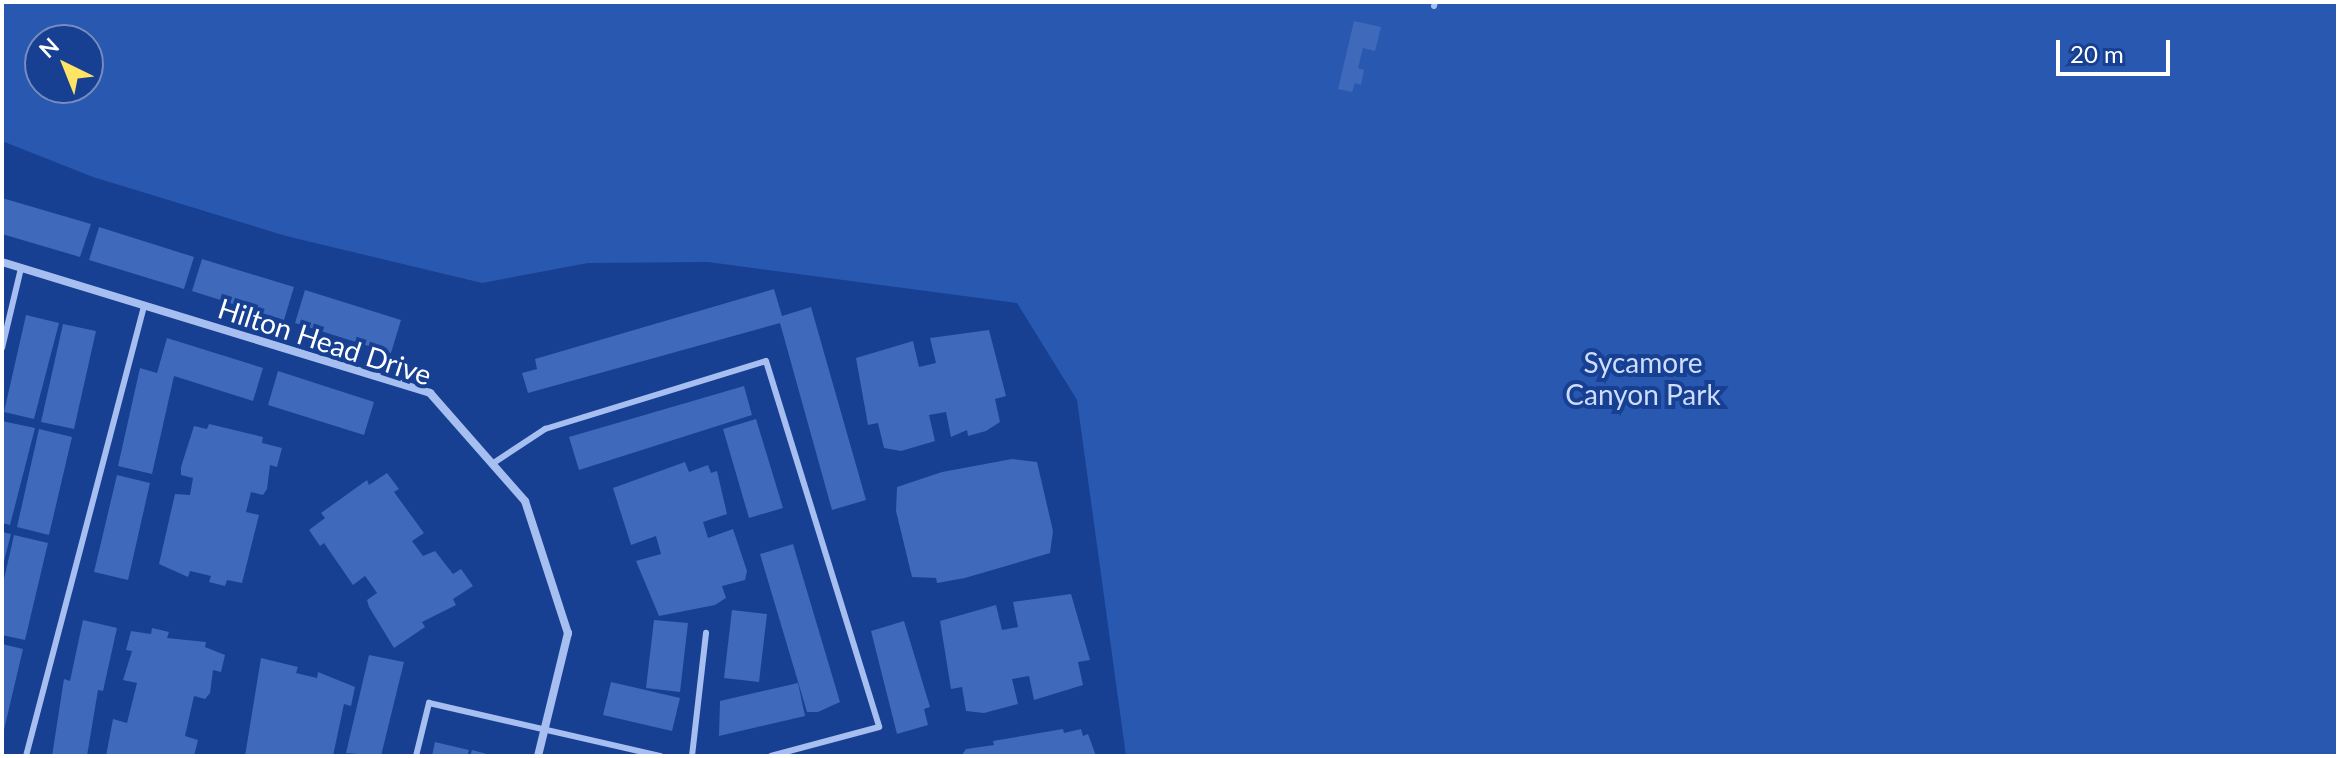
<!DOCTYPE html>
<style>
body{margin:0}
#map{position:relative;width:2340px;height:758px;overflow:hidden;background:#173f92;font-family:Lato,sans-serif}
div>[style]{position:absolute}
.green>*{inset:0;background:#2958b1}
.building>*{inset:0;background:#3f69ba}
.lane>*{height:6px;margin:-3px;padding:0 3px;transform-origin:3px;border-radius:3px;background:#a6bff0}
.street>*{height:8px;margin:-4px;padding:0 4px;transform-origin:4px;border-radius:4px;background:#a6bff0}
span{translate:-50% -50%;white-space:nowrap;text-align:center;line-height:1.15;-webkit-text-stroke:8px #173f92;paint-order:stroke}
.street-label{font-size:28px;color:#fff}
.park-label{font-size:28px;color:#cdddfb}
.frame{position:absolute;inset:0;border:4px solid #fff;pointer-events:none}
.north{position:absolute;left:24px;top:24px;width:80px;height:80px;box-sizing:border-box;background:#173f92;border:2px solid #748cbe;border-radius:50%;rotate:317deg;font-size:22px;font-weight:700;line-height:32px;text-align:center;color:#fff}
.north::after{content:'';display:block;margin:auto;width:28px;height:36px;background:#ffe465;clip-path:polygon(50% 0,100% 100%,50% 72%,0 100%)}
.scale{position:absolute;left:2056px;top:40px;width:114px;height:36px;box-sizing:border-box;border:4px solid #fff;border-top:0;padding-left:10px;font-size:24px;line-height:28px;white-space:nowrap;color:#fff;-webkit-text-stroke:6px #173f92;paint-order:stroke}
</style>
<div id="map">
<div class="green">
<div style="clip-path:polygon(evenodd,2px 2px,2338px 2px,2338px 756px,1126px 756px,1077px 400px,1017px 303px,708px 262px,588px 263px,482px 283px,286px 236px,93px 177px,2px 141px,2px 2px,40px 40px,88px 40px,88px 88px,40px 88px,40px 40px)"></div>
</div>
<div class="building">
<div style="clip-path:polygon(1354px 21px,1381px 27px,1375px 51px,1363px 48px,1358px 68px,1364px 70px,1361px 85px,1355px 83px,1352px 92px,1338px 89px)"></div>
<div style="clip-path:polygon(2px 198px,91px 224px,80px 257px,2px 234px)"></div>
<div style="clip-path:polygon(99px 227px,194px 257px,184px 289px,89px 260px)"></div>
<div style="clip-path:polygon(202px 259px,294px 287px,284px 320px,192px 291px)"></div>
<div style="clip-path:polygon(774px 289px,782px 316px,811px 307px,866px 500px,832px 510px,780px 323px,528px 393px,522px 373px,537px 369px,535px 359px)"></div>
<div style="clip-path:polygon(305px 290px,401px 320px,391px 353px,295px 323px)"></div>
<div style="clip-path:polygon(26px 315px,59px 323px,34px 419px,4px 412px)"></div>
<div style="clip-path:polygon(63px 324px,96px 331px,74px 429px,41px 422px)"></div>
<div style="clip-path:polygon(989px 330px,1006px 396px,995px 399px,1000px 422px,986px 431px,968px 436px,967px 430px,951px 437px,946px 412px,929px 415px,935px 441px,901px 451px,884px 448px,878px 423px,868px 425px,856px 358px,913px 341px,919px 367px,936px 363px,930px 338px)"></div>
<div style="clip-path:polygon(167px 338px,263px 368px,253px 401px,174px 376px,152px 474px,118px 466px,140px 368px,157px 373px)"></div>
<div style="clip-path:polygon(278px 371px,374px 402px,364px 435px,268px 405px)"></div>
<div style="clip-path:polygon(744px 386px,752px 415px,579px 470px,569px 437px)"></div>
<div style="clip-path:polygon(756px 419px,783px 508px,749px 518px,723px 429px)"></div>
<div style="clip-path:polygon(2px 421px,35px 428px,10px 525px,2px 523px)"></div>
<div style="clip-path:polygon(209px 424px,263px 437px,262px 443px,282px 448px,277px 467px,270px 465px,267px 489px,263px 495px,251px 492px,246px 512px,259px 515px,242px 583px,227px 580px,225px 586px,209px 582px,211px 576px,190px 571px,188px 577px,159px 564px,175px 494px,190px 495px,193px 478px,181px 475px,181px 467px,194px 426px,207px 429px)"></div>
<div style="clip-path:polygon(39px 429px,72px 437px,49px 535px,17px 527px)"></div>
<div style="clip-path:polygon(1012px 459px,1037px 462px,1053px 531px,1050px 553px,965px 578px,937px 583px,936px 578px,912px 577px,896px 511px,897px 487px,942px 472px)"></div>
<div style="clip-path:polygon(685px 462px,689px 472px,708px 465px,711px 473px,717px 471px,727px 514px,703px 522px,708px 538px,733px 529px,747px 571px,745px 580px,722px 586px,726px 598px,715px 605px,659px 616px,636px 561px,661px 554px,656px 536px,631px 545px,613px 488px)"></div>
<div style="clip-path:polygon(387px 473px,399px 489px,394px 492px,424px 533px,412px 541px,423px 556px,435px 551px,453px 574px,461px 569px,473px 586px,453px 599px,456px 605px,422px 622px,425px 627px,394px 648px,369px 607px,367px 600px,377px 593px,368px 580px,365px 576px,353px 585px,324px 543px,320px 546px,309px 530px,325px 518px,321px 513px,367px 480px,369px 485px)"></div>
<div style="clip-path:polygon(117px 475px,150px 483px,128px 580px,94px 572px)"></div>
<div style="clip-path:polygon(2px 532px,11px 534px,3px 565px,2px 565px)"></div>
<div style="clip-path:polygon(14px 535px,48px 543px,25px 640px,2px 635px,2px 588px)"></div>
<div style="clip-path:polygon(793px 544px,840px 702px,818px 712px,807px 712px,760px 554px)"></div>
<div style="clip-path:polygon(1071px 594px,1090px 660px,1078px 662px,1083px 685px,1034px 700px,1029px 676px,1012px 679px,1018px 704px,984px 713px,966px 711px,962px 687px,951px 689px,940px 621px,996px 605px,1002px 630px,1018px 627px,1013px 602px)"></div>
<div style="clip-path:polygon(732px 610px,767px 614px,759px 682px,724px 678px)"></div>
<div style="clip-path:polygon(83px 620px,117px 628px,103px 691px,98px 690px,87px 756px,52px 756px,64px 679px,70px 681px)"></div>
<div style="clip-path:polygon(654px 620px,688px 623px,680px 692px,646px 688px)"></div>
<div style="clip-path:polygon(904px 621px,930px 707px,924px 709px,928px 725px,897px 734px,871px 631px)"></div>
<div style="clip-path:polygon(152px 628px,169px 632px,167px 638px,206px 642px,205px 647px,225px 655px,221px 672px,213px 670px,210px 693px,205px 699px,194px 696px,185px 736px,198px 740px,194px 756px,106px 756px,113px 719px,127px 723px,137px 683px,123px 680px,132px 651px,126px 650px,131px 631px,151px 634px)"></div>
<div style="clip-path:polygon(2px 644px,23px 649px,3px 734px,2px 734px)"></div>
<div style="clip-path:polygon(369px 655px,404px 662px,381px 756px,346px 753px)"></div>
<div style="clip-path:polygon(261px 658px,298px 667px,296px 673px,317px 678px,318px 672px,355px 687px,351px 706px,344px 704px,333px 756px,245px 756px)"></div>
<div style="clip-path:polygon(611px 682px,680px 698px,672px 731px,603px 715px)"></div>
<div style="clip-path:polygon(798px 683px,805px 716px,719px 736px,720px 701px)"></div>
<div style="clip-path:polygon(1063px 729px,1064px 733px,1081px 729px,1083px 736px,1088px 734px,1096px 756px,961px 756px,966px 749px,994px 745px,993px 741px)"></div>
<div style="clip-path:polygon(435px 742px,469px 750px,467px 756px,432px 756px)"></div>
<div style="clip-path:polygon(472px 750px,491px 755px,491px 756px,470px 756px)"></div>
</div>
<div class="lane">
<div style="left:1434px;top:6px;width:4px;rotate:-76deg"></div>
<div style="left:2px;top:348px;width:82px;rotate:-76.6deg"></div>
<div style="left:492px;top:464px;width:64px;rotate:-33.4deg"></div>
<div style="left:545px;top:429px;width:231px;rotate:-17.1deg"></div>
<div style="left:766px;top:361px;width:383px;rotate:72.8deg"></div>
<div style="left:879px;top:727px;width:112px;rotate:165deg"></div>
<div style="left:26px;top:756px;width:465px;rotate:-75.3deg"></div>
<div style="left:416px;top:756px;width:55px;rotate:-76.2deg"></div>
<div style="left:429px;top:703px;width:238px;rotate:12.9deg"></div>
<div style="left:692px;top:756px;width:124px;rotate:-83.5deg"></div>
</div>
<div class="street">
<div style="left:2px;top:262px;width:448px;rotate:17deg"></div>
<div style="left:430px;top:393px;width:144px;rotate:48.7deg"></div>
<div style="left:525px;top:501px;width:139px;rotate:72deg"></div>
<div style="left:568px;top:633px;width:127px;rotate:103.7deg"></div>
</div>
<div class="street-label">
<span style="left:325px;top:341px;rotate:18deg">Hilton Head Drive</span>
</div>
<div class="park-label">
<span style="left:1643px;top:378px">Sycamore<br>Canyon Park</span>
</div>
<div class="frame"></div>
<div class="north">N</div>
<div class="scale">20 m</div>
</div>
